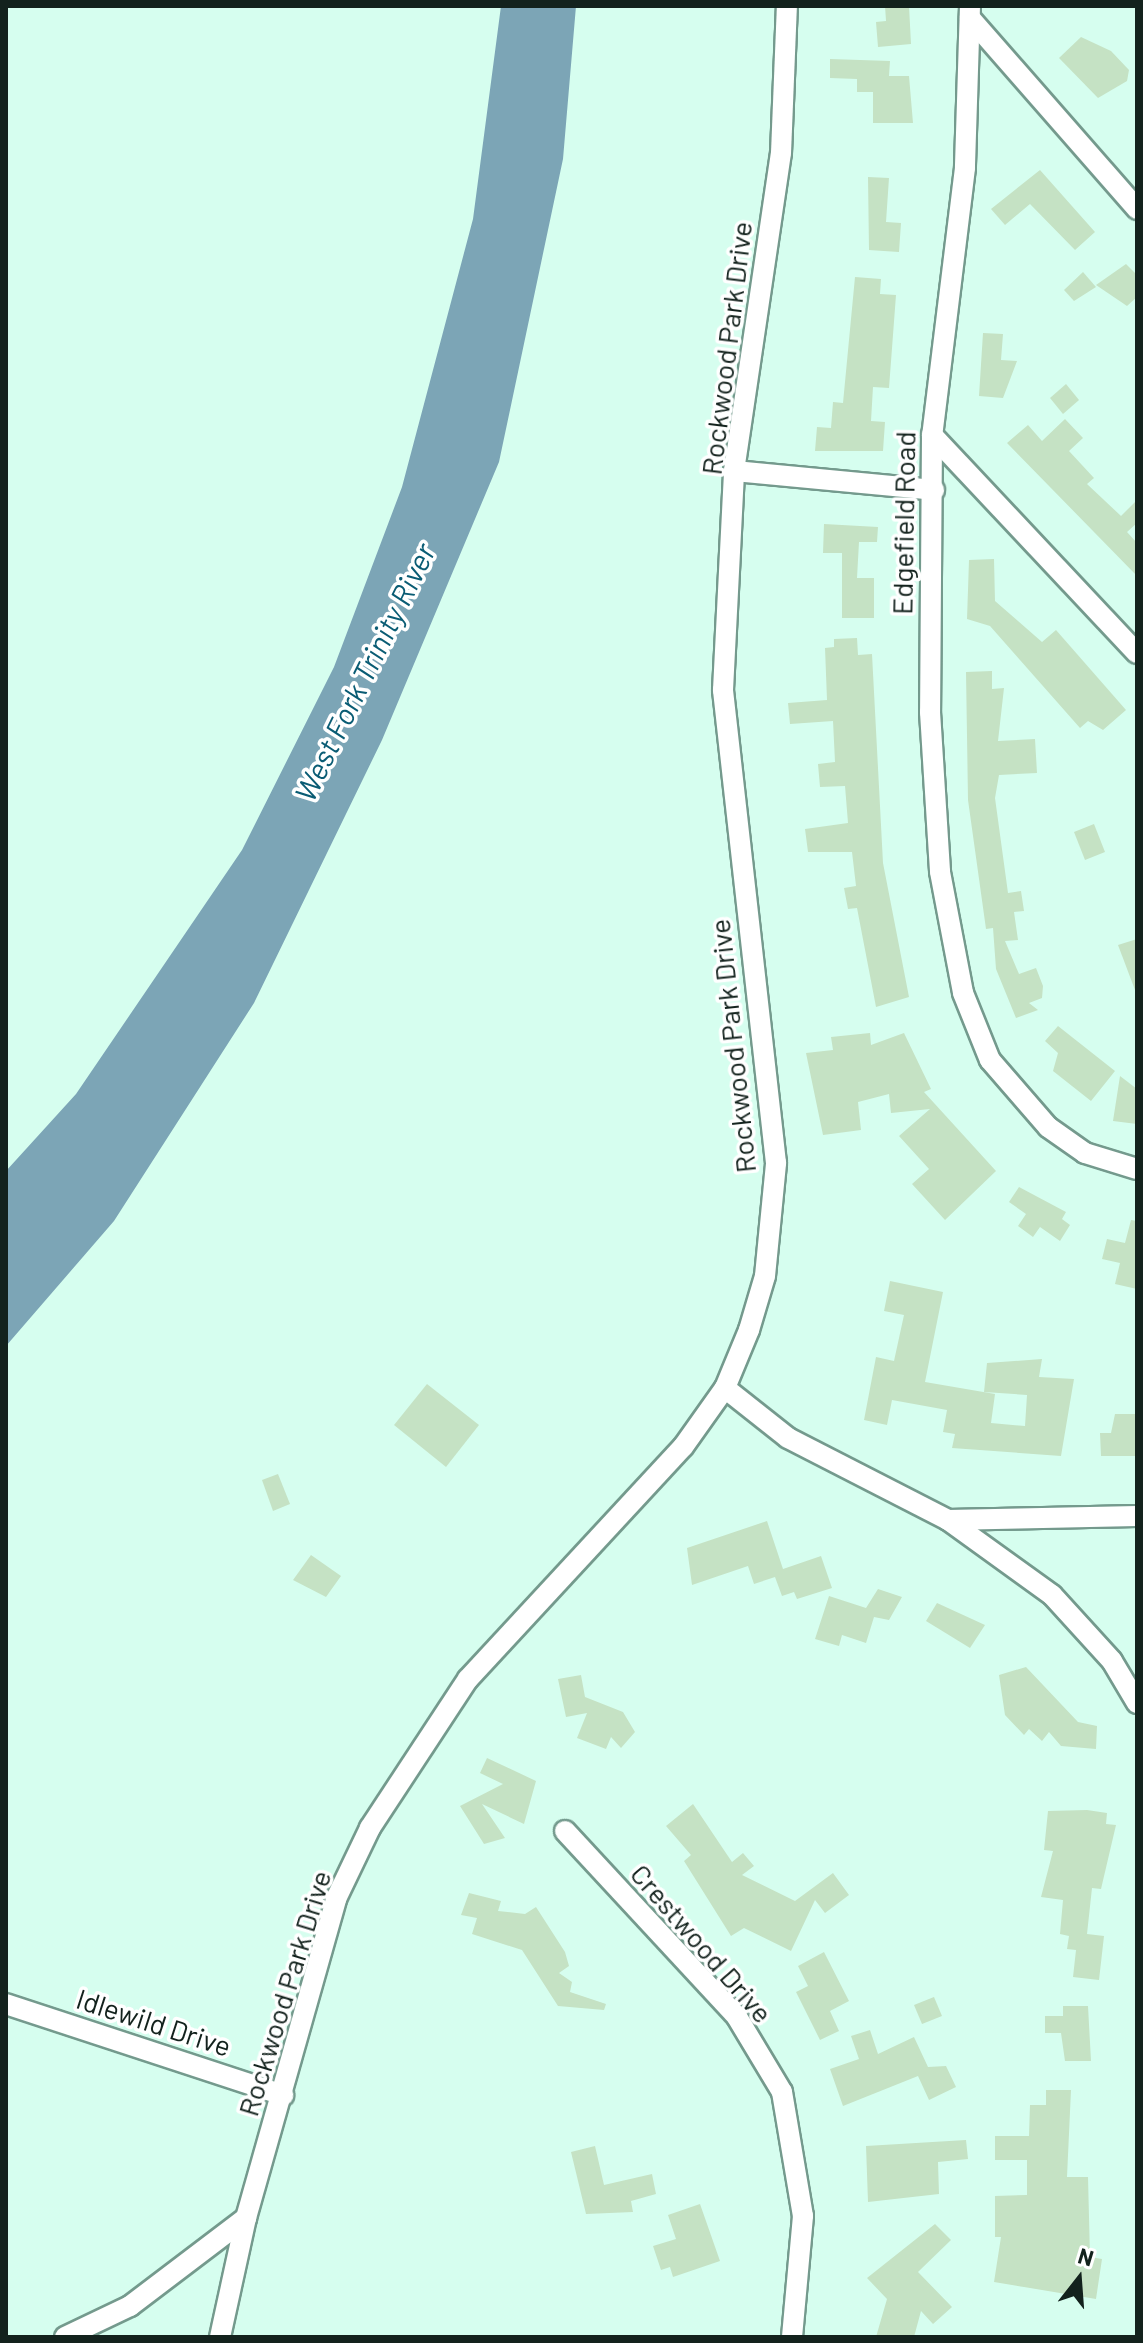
<!DOCTYPE html>
<style>
body{margin:0}
#map{position:relative;width:1143px;height:2343px;overflow:hidden;background:#d6feef;font-family:Barlow,sans-serif}
div>[style]{position:absolute}
.water>*{inset:0;background:#7ca5b6}
.building>*{inset:0;background:#c5e2c4}
.roads{filter:drop-shadow(2px 0 #749a8d) drop-shadow(-2px 0 #749a8d) drop-shadow(0 2px #749a8d) drop-shadow(0 -2px #749a8d)}
.street>*{height:20px;margin:-10px;padding:0 10px;transform-origin:10px;border-radius:10px;background:#fff}
span{translate:-50% -50%;white-space:nowrap;text-align:center;line-height:1.15;-webkit-text-stroke:7px #fff;paint-order:stroke}
.street-label{font-size:28px;color:#13221d}
.water-label{font-size:30px;color:#0a5c74;font-style:italic}
.frame{position:absolute;inset:0;border:8px solid #13221d;pointer-events:none}
.north{position:absolute;left:1039px;top:2239px;width:80px;height:80px;-webkit-text-stroke:6px #fff;paint-order:stroke;rotate:17deg;font-size:22px;font-weight:700;line-height:32px;text-align:center;color:#13221d}
.north::after{content:'';display:block;margin:auto;width:28px;height:36px;background:#13221d;clip-path:polygon(50% 0,100% 100%,50% 72%,0 100%)}
</style>
<div id="map">
<div class="water">
<div style="clip-path:polygon(501px 6px,576px 6px,563px 159px,499px 462px,382px 740px,254px 1003px,114px 1221px,6px 1346px,6px 1171px,76px 1094px,242px 850px,334px 667px,402px 487px,473px 219px)"></div>
</div>
<div class="building">
<div style="clip-path:polygon(885px 6px,909px 6px,911px 44px,878px 47px,876px 22px,886px 21px)"></div>
<div style="clip-path:polygon(1081px 37px,1111px 51px,1129px 70px,1127px 81px,1098px 98px,1059px 58px)"></div>
<div style="clip-path:polygon(830px 59px,890px 61px,889px 76px,909px 76px,913px 123px,873px 123px,873px 92px,857px 92px,857px 79px,830px 78px)"></div>
<div style="clip-path:polygon(1040px 170px,1095px 232px,1075px 250px,1030px 204px,1005px 225px,991px 209px)"></div>
<div style="clip-path:polygon(868px 177px,889px 178px,886px 222px,901px 223px,899px 252px,869px 250px)"></div>
<div style="clip-path:polygon(1126px 264px,1137px 275px,1137px 297px,1127px 306px,1096px 285px)"></div>
<div style="clip-path:polygon(1083px 272px,1096px 287px,1074px 301px,1064px 290px)"></div>
<div style="clip-path:polygon(855px 277px,881px 279px,880px 294px,896px 295px,889px 388px,873px 387px,871px 421px,885px 422px,883px 451px,815px 451px,817px 427px,831px 428px,833px 402px,843px 403px)"></div>
<div style="clip-path:polygon(983px 333px,1003px 334px,1001px 360px,1017px 361px,1003px 398px,979px 396px)"></div>
<div style="clip-path:polygon(1066px 384px,1079px 400px,1063px 414px,1050px 398px)"></div>
<div style="clip-path:polygon(1065px 419px,1083px 438px,1069px 451px,1094px 478px,1087px 484px,1121px 516px,1137px 500px,1137px 523px,1127px 532px,1137px 543px,1137px 576px,1007px 443px,1028px 425px,1042px 441px)"></div>
<div style="clip-path:polygon(824px 524px,878px 527px,877px 542px,859px 542px,857px 578px,874px 578px,874px 618px,842px 618px,842px 553px,823px 553px)"></div>
<div style="clip-path:polygon(994px 559px,995px 601px,1042px 642px,1056px 630px,1126px 710px,1103px 730px,1088px 721px,1080px 728px,990px 626px,967px 619px,969px 560px)"></div>
<div style="clip-path:polygon(857px 638px,858px 655px,872px 654px,883px 863px,909px 997px,876px 1007px,857px 908px,848px 909px,844px 888px,856px 886px,852px 852px,808px 852px,805px 829px,848px 823px,845px 786px,820px 787px,818px 764px,835px 762px,833px 721px,790px 724px,788px 703px,827px 700px,825px 648px,834px 647px,834px 639px)"></div>
<div style="clip-path:polygon(992px 671px,992px 689px,1004px 688px,998px 741px,1035px 739px,1037px 773px,999px 775px,995px 798px,1008px 893px,1021px 891px,1024px 911px,1014px 912px,1018px 940px,1005px 941px,1019px 974px,1036px 968px,1043px 986px,1042px 998px,1029px 1003px,1038px 1010px,1016px 1018px,996px 969px,993px 928px,986px 929px,968px 800px,966px 672px)"></div>
<div style="clip-path:polygon(1094px 824px,1105px 852px,1085px 860px,1074px 832px)"></div>
<div style="clip-path:polygon(1137px 939px,1137px 990px,1135px 990px,1118px 945px)"></div>
<div style="clip-path:polygon(1058px 1026px,1115px 1071px,1091px 1101px,1053px 1071px,1058px 1053px,1045px 1041px)"></div>
<div style="clip-path:polygon(870px 1033px,871px 1045px,904px 1033px,931px 1089px,924px 1092px,996px 1171px,945px 1220px,912px 1184px,929px 1169px,899px 1136px,930px 1109px,891px 1113px,889px 1094px,858px 1102px,861px 1130px,823px 1135px,806px 1053px,833px 1050px,831px 1037px)"></div>
<div style="clip-path:polygon(1120px 1076px,1137px 1089px,1137px 1124px,1113px 1121px)"></div>
<div style="clip-path:polygon(1019px 1187px,1066px 1212px,1062px 1219px,1070px 1225px,1060px 1241px,1040px 1227px,1033px 1237px,1018px 1226px,1026px 1214px,1009px 1202px)"></div>
<div style="clip-path:polygon(1131px 1220px,1137px 1221px,1137px 1289px,1115px 1284px,1120px 1263px,1102px 1259px,1107px 1239px,1125px 1243px)"></div>
<div style="clip-path:polygon(890px 1281px,943px 1292px,925px 1382px,995px 1394px,991px 1423px,1025px 1426px,1027px 1395px,984px 1392px,987px 1363px,1042px 1359px,1039px 1377px,1074px 1379px,1061px 1456px,952px 1448px,955px 1434px,943px 1432px,947px 1410px,892px 1400px,887px 1425px,864px 1420px,876px 1357px,894px 1361px,904px 1315px,884px 1311px)"></div>
<div style="clip-path:polygon(427px 1384px,479px 1425px,446px 1467px,394px 1425px)"></div>
<div style="clip-path:polygon(1115px 1414px,1137px 1414px,1137px 1456px,1101px 1456px,1100px 1433px,1111px 1433px)"></div>
<div style="clip-path:polygon(278px 1474px,290px 1504px,273px 1511px,262px 1480px)"></div>
<div style="clip-path:polygon(767px 1521px,783px 1569px,821px 1556px,832px 1588px,797px 1599px,794px 1592px,782px 1596px,775px 1577px,754px 1584px,748px 1566px,692px 1585px,687px 1548px)"></div>
<div style="clip-path:polygon(311px 1555px,341px 1576px,326px 1597px,293px 1580px)"></div>
<div style="clip-path:polygon(878px 1589px,902px 1597px,889px 1620px,874px 1617px,866px 1643px,842px 1635px,839px 1646px,815px 1639px,829px 1596px,866px 1608px)"></div>
<div style="clip-path:polygon(937px 1603px,985px 1625px,970px 1648px,926px 1621px)"></div>
<div style="clip-path:polygon(1026px 1667px,1078px 1722px,1097px 1726px,1096px 1749px,1061px 1746px,1049px 1732px,1042px 1741px,1029px 1729px,1024px 1735px,1005px 1715px,999px 1675px)"></div>
<div style="clip-path:polygon(581px 1675px,585px 1697px,623px 1712px,635px 1732px,621px 1748px,611px 1737px,606px 1749px,577px 1738px,587px 1713px,566px 1717px,558px 1679px)"></div>
<div style="clip-path:polygon(487px 1758px,536px 1781px,524px 1824px,482px 1804px,505px 1838px,484px 1844px,460px 1806px,503px 1784px,480px 1773px)"></div>
<div style="clip-path:polygon(693px 1804px,732px 1862px,743px 1853px,754px 1866px,742px 1875px,795px 1901px,833px 1873px,849px 1895px,825px 1913px,815px 1900px,791px 1951px,744px 1928px,731px 1936px,684px 1861px,691px 1855px,666px 1826px)"></div>
<div style="clip-path:polygon(1087px 1810px,1107px 1813px,1106px 1824px,1116px 1825px,1101px 1889px,1092px 1888px,1087px 1934px,1104px 1936px,1099px 1980px,1073px 1977px,1076px 1950px,1067px 1949px,1069px 1936px,1060px 1934px,1063px 1900px,1041px 1897px,1053px 1851px,1044px 1850px,1048px 1811px)"></div>
<div style="clip-path:polygon(469px 1893px,501px 1901px,498px 1911px,525px 1914px,536px 1907px,565px 1952px,569px 1966px,559px 1973px,572px 1982px,570px 1992px,606px 2004px,604px 2010px,558px 2006px,522px 1950px,472px 1934px,477px 1918px,461px 1915px)"></div>
<div style="clip-path:polygon(824px 1952px,849px 2001px,830px 2011px,839px 2031px,820px 2040px,796px 1992px,808px 1986px,798px 1966px)"></div>
<div style="clip-path:polygon(934px 1997px,942px 2016px,922px 2024px,914px 2005px)"></div>
<div style="clip-path:polygon(1063px 2006px,1088px 2006px,1091px 2061px,1065px 2061px,1061px 2033px,1045px 2033px,1045px 2016px,1063px 2016px)"></div>
<div style="clip-path:polygon(870px 2030px,878px 2054px,914px 2037px,928px 2067px,946px 2066px,956px 2087px,929px 2100px,918px 2076px,843px 2106px,830px 2069px,859px 2059px,851px 2036px)"></div>
<div style="clip-path:polygon(1046px 2090px,1071px 2090px,1067px 2177px,1088px 2177px,1090px 2257px,1102px 2259px,1096px 2299px,994px 2282px,1001px 2237px,995px 2237px,995px 2196px,1027px 2195px,1027px 2160px,995px 2160px,995px 2136px,1029px 2136px,1030px 2105px,1046px 2105px)"></div>
<div style="clip-path:polygon(966px 2140px,968px 2159px,938px 2162px,939px 2194px,868px 2202px,866px 2146px)"></div>
<div style="clip-path:polygon(595px 2146px,604px 2185px,652px 2174px,656px 2194px,631px 2201px,633px 2212px,586px 2214px,571px 2152px)"></div>
<div style="clip-path:polygon(700px 2204px,720px 2261px,673px 2277px,670px 2267px,661px 2270px,653px 2246px,676px 2239px,668px 2215px)"></div>
<div style="clip-path:polygon(935px 2224px,951px 2240px,918px 2272px,952px 2307px,933px 2324px,921px 2311px,914px 2337px,876px 2337px,887px 2299px,867px 2278px)"></div>
</div>
<div class="roads">
<div class="street">
<div style="left:970px;top:6px;width:162px;rotate:91.8deg"></div>
<div style="left:965px;top:168px;width:269px;rotate:97deg"></div>
<div style="left:932px;top:435px;width:277px;rotate:90.4deg"></div>
<div style="left:930px;top:712px;width:160px;rotate:86.4deg"></div>
<div style="left:940px;top:872px;width:123px;rotate:79.2deg"></div>
<div style="left:963px;top:993px;width:72px;rotate:68.1deg"></div>
<div style="left:990px;top:1060px;width:89px;rotate:49.1deg"></div>
<div style="left:1048px;top:1127px;width:45px;rotate:35.1deg"></div>
<div style="left:1085px;top:1153px;width:54px;rotate:17.1deg"></div>
<div style="left:970px;top:18px;width:254px;rotate:48.8deg"></div>
<div style="left:932px;top:435px;width:299px;rotate:46.8deg"></div>
<div style="left:734px;top:471px;width:201px;rotate:5.4deg"></div>
<div style="left:725px;top:1388px;width:80px;rotate:38.4deg"></div>
<div style="left:788px;top:1438px;width:180px;rotate:27.1deg"></div>
<div style="left:948px;top:1520px;width:189px;rotate:-1.2deg"></div>
<div style="left:948px;top:1520px;width:128px;rotate:35.8deg"></div>
<div style="left:1052px;top:1595px;width:89px;rotate:47.7deg"></div>
<div style="left:1112px;top:1661px;width:49px;rotate:59.2deg"></div>
<div style="left:565px;top:1831px;width:253px;rotate:47.2deg"></div>
<div style="left:737px;top:2017px;width:87px;rotate:59deg"></div>
<div style="left:782px;top:2092px;width:126px;rotate:80.4deg"></div>
<div style="left:803px;top:2216px;width:121px;rotate:95.2deg"></div>
<div style="left:6px;top:2004px;width:292px;rotate:18.2deg"></div>
<div style="left:65px;top:2337px;width:72px;rotate:-25.5deg"></div>
<div style="left:130px;top:2306px;width:146px;rotate:-37.2deg"></div>
<div style="left:246px;top:2218px;width:331px;rotate:-74.2deg"></div>
<div style="left:336px;top:1899px;width:79px;rotate:-64.4deg"></div>
<div style="left:370px;top:1828px;width:178px;rotate:-56.7deg"></div>
<div style="left:468px;top:1679px;width:316px;rotate:-47.2deg"></div>
<div style="left:683px;top:1447px;width:72px;rotate:-54.6deg"></div>
<div style="left:725px;top:1388px;width:63px;rotate:-67.5deg"></div>
<div style="left:749px;top:1330px;width:56px;rotate:-73.5deg"></div>
<div style="left:765px;top:1276px;width:114px;rotate:-84.4deg"></div>
<div style="left:776px;top:1163px;width:476px;rotate:-96.4deg"></div>
<div style="left:723px;top:690px;width:219px;rotate:-87.1deg"></div>
<div style="left:734px;top:471px;width:321px;rotate:-81.6deg"></div>
<div style="left:781px;top:153px;width:147px;rotate:-87.7deg"></div>
<div style="left:220px;top:2337px;width:122px;rotate:-77.7deg"></div>
</div>
</div>
<div class="street-label">
<span style="left:726px;top:348px;rotate:-83deg">Rockwood Park Drive</span>
<span style="left:903px;top:523px;rotate:-89deg">Edgefield Road</span>
<span style="left:732px;top:1046px;rotate:-96deg">Rockwood Park Drive</span>
<span style="left:702px;top:1943px;rotate:49deg">Crestwood Drive</span>
<span style="left:284px;top:1993px;rotate:-73deg">Rockwood Park Drive</span>
<span style="left:154px;top:2022px;rotate:18deg">Idlewild Drive</span>
</div>
<div class="water-label">
<span style="left:364px;top:672px;rotate:-64deg">West Fork Trinity River</span>
</div>
<div class="frame"></div>
<div class="north">N</div>
</div>
